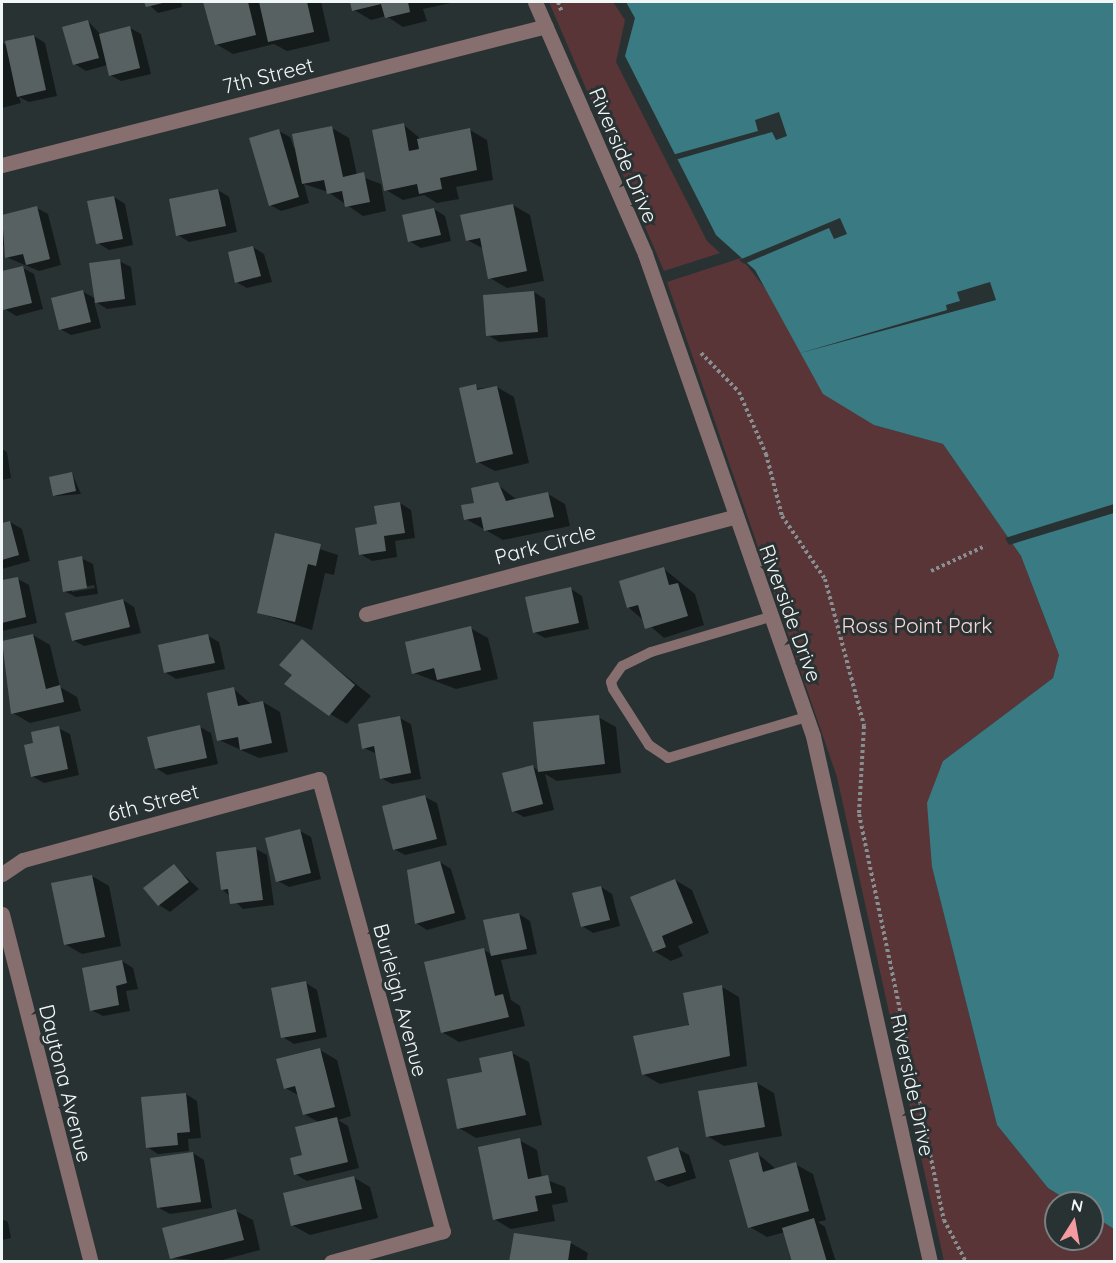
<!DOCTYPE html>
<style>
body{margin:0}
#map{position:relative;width:1116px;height:1263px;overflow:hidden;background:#293233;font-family:Quicksand,sans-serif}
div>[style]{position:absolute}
.green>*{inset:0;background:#593537}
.water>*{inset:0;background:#3a7a83}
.pier>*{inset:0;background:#293233}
.shadow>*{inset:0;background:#0007}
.building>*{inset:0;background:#586162}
.path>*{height:4px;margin-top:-2px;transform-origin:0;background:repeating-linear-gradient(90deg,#888f90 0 3px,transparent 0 6px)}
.service>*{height:10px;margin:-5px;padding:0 5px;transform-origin:5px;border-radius:5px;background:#876f6f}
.minor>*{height:15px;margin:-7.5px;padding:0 7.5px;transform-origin:7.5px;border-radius:7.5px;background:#876f6f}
.tertiary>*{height:15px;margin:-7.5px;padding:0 7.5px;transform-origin:7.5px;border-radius:7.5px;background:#876f6f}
span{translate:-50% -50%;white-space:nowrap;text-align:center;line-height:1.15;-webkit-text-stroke:6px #293233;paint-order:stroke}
.street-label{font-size:21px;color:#f1f6f7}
.park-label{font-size:21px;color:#fad8d8}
.frame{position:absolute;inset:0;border:3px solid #f1f6f7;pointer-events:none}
.north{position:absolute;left:1044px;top:1191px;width:60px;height:60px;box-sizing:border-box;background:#293233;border:2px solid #798081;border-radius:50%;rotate:11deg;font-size:16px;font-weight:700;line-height:24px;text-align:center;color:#f1f6f7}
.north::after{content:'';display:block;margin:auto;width:21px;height:27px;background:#f49b9f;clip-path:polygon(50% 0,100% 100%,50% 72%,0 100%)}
</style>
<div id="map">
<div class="green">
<div style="clip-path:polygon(549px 2px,613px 2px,625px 20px,616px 62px,707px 241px,720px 253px,664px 271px)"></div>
<div style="clip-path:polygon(741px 258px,874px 425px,943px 444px,1021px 556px,1059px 655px,1053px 678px,943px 761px,932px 867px,997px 1125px,1048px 1188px,1072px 1203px,1056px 1203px,1056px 1239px,1092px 1239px,1092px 1215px,1114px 1229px,1114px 1261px,944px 1261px,837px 777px,667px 282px)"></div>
</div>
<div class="water">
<div style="clip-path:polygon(626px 2px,1114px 2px,1114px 1229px,1092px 1215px,1092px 1203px,1072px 1203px,1048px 1188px,997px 1125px,932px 867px,927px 803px,943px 761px,1053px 678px,1059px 655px,1021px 556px,943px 444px,874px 425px,823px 394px,755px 270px,716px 235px,625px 56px,635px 18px)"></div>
</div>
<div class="pier">
<div style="clip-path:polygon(779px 112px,787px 136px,776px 140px,772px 132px,675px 160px,672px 155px,758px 131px,755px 120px)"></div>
<div style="clip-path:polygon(840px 218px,847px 234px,834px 239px,829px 228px,744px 264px,739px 260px)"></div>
<div style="clip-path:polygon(990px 282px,996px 300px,797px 354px,947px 310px,946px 305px,960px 301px,957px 292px)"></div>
<div style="clip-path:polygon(1114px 504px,1114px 513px,1009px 545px,1005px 538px)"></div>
</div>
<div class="shadow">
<div style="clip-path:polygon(146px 2px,181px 2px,182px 7px,158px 13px)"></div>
<div style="clip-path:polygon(205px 2px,321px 2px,330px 41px,287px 51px,274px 44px,233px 54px,216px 44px)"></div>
<div style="clip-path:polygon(352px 2px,451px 2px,451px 3px,423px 9px,427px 21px,403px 27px,386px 16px,371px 20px,354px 10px)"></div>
<div style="clip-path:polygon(88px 21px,101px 35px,130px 28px,141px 34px,151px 74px,121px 81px,110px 75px,107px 65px,86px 71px,75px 64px)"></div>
<div style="clip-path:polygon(34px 36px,45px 43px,57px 96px,29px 102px,19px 97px,21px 103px,2px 108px,2px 42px,7px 46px)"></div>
<div style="clip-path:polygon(404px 125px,422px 140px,470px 130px,487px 140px,493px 180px,456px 187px,459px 199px,437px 203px,424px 195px,403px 200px,386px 190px)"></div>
<div style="clip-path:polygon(332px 128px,349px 138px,357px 175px,381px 184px,386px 211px,363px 216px,328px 192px,304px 184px,309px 203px,281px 211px,270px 205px,279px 131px,290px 137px,294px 148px)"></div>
<div style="clip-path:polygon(218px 190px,229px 197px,237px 232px,189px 242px,178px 235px)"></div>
<div style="clip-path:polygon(114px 197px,125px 204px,133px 245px,109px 250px,98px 243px)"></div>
<div style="clip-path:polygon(513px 205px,530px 215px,544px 281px,507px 288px,490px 278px,484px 249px,467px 240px)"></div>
<div style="clip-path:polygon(37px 208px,48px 214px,61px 265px,39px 271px,6px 257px,2px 238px,2px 216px)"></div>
<div style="clip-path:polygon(434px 209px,445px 216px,451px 241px,421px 248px,409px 241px)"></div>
<div style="clip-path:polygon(253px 247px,264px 254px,272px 282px,247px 288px,236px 282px)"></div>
<div style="clip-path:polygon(119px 261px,131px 267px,136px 305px,107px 309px,94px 301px,101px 328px,71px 335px,60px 329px,82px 291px,96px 299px)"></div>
<div style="clip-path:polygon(23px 268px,34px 274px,43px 309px,16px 316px,5px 309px,2px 273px)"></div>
<div style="clip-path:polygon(534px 292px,545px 299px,548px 337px,499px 342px,488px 335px)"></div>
<div style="clip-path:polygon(497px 387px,514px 397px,529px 463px,495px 471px,478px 462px,461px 390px)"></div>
<div style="clip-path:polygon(2px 449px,7px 452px,11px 478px,2px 480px)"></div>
<div style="clip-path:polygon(72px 473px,81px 494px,55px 496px)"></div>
<div style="clip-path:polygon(497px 484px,517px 500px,548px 494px,565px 504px,570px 526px,503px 540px,466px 519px)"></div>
<div style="clip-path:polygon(400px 503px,411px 510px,415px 538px,395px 541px,397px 557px,372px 561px,360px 554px)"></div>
<div style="clip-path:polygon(10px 522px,22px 529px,30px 561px,2px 569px,2px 525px)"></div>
<div style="clip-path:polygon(276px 535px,338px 555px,334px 575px,325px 573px,312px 630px,259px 613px)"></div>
<div style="clip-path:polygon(evenodd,81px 558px,93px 564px,98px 594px,76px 597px,64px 591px,81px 558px,94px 585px,95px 588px,72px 592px,72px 589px,94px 585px)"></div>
<div style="clip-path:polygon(664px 569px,695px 594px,704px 625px,664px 638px,628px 607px)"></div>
<div style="clip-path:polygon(18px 579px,29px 585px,37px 623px,2px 631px,2px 582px)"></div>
<div style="clip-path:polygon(571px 589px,582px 596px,589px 629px,545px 638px,534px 632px)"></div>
<div style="clip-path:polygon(123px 600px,134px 607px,141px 633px,84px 646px,73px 640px)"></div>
<div style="clip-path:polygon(470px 628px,488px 638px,498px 679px,456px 689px,414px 673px)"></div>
<div style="clip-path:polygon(33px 635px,50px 645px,60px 687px,77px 697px,81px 711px,30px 723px,13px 713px,2px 643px)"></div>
<div style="clip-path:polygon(208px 636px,219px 642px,225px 669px,176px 679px,165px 672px)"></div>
<div style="clip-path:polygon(302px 641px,371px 696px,347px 724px,330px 714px,294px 675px)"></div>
<div style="clip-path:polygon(234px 689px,252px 705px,263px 702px,280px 712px,288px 752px,259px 758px,219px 740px)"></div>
<div style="clip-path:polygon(598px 717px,616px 727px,621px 773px,557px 781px,545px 774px,554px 810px,524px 817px,513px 811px,533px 767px,539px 771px)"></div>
<div style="clip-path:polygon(400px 718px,411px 724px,421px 779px,392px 784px,381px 778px,377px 754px,364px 748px)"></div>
<div style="clip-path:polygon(200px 727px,211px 733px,218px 764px,167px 775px,156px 768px)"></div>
<div style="clip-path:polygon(58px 728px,70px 734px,79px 775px,44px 783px,32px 776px,34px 744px)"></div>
<div style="clip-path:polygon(425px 797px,437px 803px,447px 845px,405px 855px,394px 849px)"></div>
<div style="clip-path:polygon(300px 831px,311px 837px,321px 879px,289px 887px,278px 881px)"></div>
<div style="clip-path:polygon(256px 849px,267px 855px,274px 905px,243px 909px,222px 889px)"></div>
<div style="clip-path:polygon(440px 862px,451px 869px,466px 919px,427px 930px,416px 923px)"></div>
<div style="clip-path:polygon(174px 866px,199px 889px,170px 912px,159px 905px)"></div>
<div style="clip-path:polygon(92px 876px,109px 886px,121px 946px,82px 954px,65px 944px)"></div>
<div style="clip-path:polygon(675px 880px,692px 890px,709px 933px,678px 946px,683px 956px,671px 961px,654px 951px)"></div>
<div style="clip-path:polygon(601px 887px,612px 894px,620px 926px,593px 933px,582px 926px)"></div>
<div style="clip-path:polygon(519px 914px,530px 921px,537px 954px,501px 960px,511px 1000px,520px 1006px,525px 1026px,459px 1042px,442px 1032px,484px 950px,493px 955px)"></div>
<div style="clip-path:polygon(122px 961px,133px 968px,138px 989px,126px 991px,130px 1011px,103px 1016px,91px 1010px)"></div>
<div style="clip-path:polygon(306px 983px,317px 990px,327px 1037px,294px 1044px,283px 1037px)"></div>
<div style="clip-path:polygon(722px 987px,739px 997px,747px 1066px,660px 1084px,643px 1074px)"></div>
<div style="clip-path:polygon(320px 1050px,337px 1060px,351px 1116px,338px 1120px,348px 1126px,359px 1168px,307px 1181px,295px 1174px,320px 1123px,304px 1114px,300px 1096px,285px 1088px)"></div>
<div style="clip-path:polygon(512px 1053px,529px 1062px,542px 1125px,476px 1138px,459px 1128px,483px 1073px)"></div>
<div style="clip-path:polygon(757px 1083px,774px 1093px,782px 1136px,724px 1146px,707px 1136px,700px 1093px)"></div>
<div style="clip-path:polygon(186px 1094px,197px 1101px,201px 1138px,188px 1139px,189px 1151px,158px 1154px,147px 1147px,143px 1098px)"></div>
<div style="clip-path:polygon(519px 1140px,537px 1150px,542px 1178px,565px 1187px,568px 1202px,552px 1205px,555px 1221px,511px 1229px,494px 1219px)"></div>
<div style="clip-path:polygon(678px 1149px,689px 1155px,696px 1178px,668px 1187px,656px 1180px)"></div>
<div style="clip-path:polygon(193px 1153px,204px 1160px,212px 1208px,170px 1214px,159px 1208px)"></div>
<div style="clip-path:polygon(758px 1154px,776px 1169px,795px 1164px,813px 1174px,826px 1220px,818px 1222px,825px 1227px,836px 1262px,794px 1262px,785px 1232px,767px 1237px,750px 1227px)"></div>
<div style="clip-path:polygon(353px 1177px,370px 1187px,378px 1218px,310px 1235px,292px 1225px)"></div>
<div style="clip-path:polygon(236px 1211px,253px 1220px,260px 1250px,215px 1262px,172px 1258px)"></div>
<div style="clip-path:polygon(2px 1219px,8px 1222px,11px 1238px,2px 1240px)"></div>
<div style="clip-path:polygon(571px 1243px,588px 1253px,586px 1262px,511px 1262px)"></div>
</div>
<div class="building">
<div style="clip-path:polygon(144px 2px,167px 2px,146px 7px)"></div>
<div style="clip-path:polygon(203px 2px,248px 2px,256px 35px,215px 45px)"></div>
<div style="clip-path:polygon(259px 2px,307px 2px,314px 32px,268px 42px)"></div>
<div style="clip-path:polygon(350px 2px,408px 2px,410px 12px,385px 18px,381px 4px,352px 11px)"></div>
<div style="clip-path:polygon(88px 20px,99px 58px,73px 65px,62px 27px)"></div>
<div style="clip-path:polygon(130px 26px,140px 68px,109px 76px,99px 34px)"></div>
<div style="clip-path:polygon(34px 35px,46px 90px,17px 97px,5px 41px)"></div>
<div style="clip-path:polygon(404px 123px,409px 151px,419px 149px,417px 139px,470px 128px,477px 170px,440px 178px,442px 189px,419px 194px,417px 184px,384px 191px,372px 130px)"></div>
<div style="clip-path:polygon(332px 126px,343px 177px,364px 172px,370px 202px,345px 207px,342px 191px,327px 194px,324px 180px,302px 184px,292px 134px)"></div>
<div style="clip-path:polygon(279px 129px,299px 197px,269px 206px,249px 138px)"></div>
<div style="clip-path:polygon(218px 189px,226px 226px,176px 236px,169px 199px)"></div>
<div style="clip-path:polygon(114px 196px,123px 239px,96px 244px,87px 201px)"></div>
<div style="clip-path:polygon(513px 204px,527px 271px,488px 279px,480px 238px,466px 241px,460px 215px)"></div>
<div style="clip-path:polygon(37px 206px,50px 259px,26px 265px,23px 254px,5px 258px,2px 215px)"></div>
<div style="clip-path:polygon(434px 208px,441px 235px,408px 242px,402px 215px)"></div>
<div style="clip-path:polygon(253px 246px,261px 276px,235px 283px,228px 252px)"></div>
<div style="clip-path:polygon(120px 259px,125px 299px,95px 303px,89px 263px)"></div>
<div style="clip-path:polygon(23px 266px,32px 303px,3px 310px,2px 271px)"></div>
<div style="clip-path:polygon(83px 290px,91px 322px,59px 330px,51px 298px)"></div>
<div style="clip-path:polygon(534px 291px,538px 332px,486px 336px,483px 295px)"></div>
<div style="clip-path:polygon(476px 384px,477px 390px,497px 386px,513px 454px,476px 463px,459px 388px)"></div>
<div style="clip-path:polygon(72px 472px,76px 491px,53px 496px,49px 477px)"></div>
<div style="clip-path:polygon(498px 482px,506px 501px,548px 492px,554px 517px,484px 531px,481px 517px,464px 520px,461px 505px,474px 503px,471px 488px)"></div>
<div style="clip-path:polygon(400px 502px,405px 533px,384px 536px,386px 551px,359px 555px,355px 528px,377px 524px,374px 506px)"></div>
<div style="clip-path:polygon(10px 521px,19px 555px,2px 560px,2px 523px)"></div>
<div style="clip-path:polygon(275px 533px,321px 544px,316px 566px,308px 564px,295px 622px,257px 613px)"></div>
<div style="clip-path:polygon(82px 556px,87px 588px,63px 592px,58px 561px)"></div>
<div style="clip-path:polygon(664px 567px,669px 585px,678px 583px,688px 616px,645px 629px,638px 605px,627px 608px,619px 581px)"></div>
<div style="clip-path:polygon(18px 577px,26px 617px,2px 623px,2px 580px)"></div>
<div style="clip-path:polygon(571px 587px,579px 623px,533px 633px,525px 597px)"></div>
<div style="clip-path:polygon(123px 599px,130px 627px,72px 641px,65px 613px)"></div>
<div style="clip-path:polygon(471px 626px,481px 670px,437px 680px,434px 668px,412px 674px,405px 642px)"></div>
<div style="clip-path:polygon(33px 634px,46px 689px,60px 685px,64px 702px,11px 714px,2px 641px)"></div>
<div style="clip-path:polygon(208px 634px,215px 663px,164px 673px,158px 645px)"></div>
<div style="clip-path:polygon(302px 639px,355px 685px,329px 716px,284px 684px,292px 675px,279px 665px)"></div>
<div style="clip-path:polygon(234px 687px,238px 706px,263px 701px,272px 743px,240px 750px,238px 737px,217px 741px,207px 693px)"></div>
<div style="clip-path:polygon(599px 715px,605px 764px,538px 772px,533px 722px)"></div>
<div style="clip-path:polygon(400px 716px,411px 773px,380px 779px,374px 746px,362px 749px,358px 724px)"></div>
<div style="clip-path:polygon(200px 725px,207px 758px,155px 769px,147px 737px)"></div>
<div style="clip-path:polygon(59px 726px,68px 769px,31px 777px,24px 745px,33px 743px,31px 732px)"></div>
<div style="clip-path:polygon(533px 765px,543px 804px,512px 812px,502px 773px)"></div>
<div style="clip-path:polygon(425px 795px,437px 839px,393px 850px,382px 806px)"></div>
<div style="clip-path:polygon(300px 829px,311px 873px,276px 882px,265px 838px)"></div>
<div style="clip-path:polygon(256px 847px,263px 900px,230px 904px,228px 889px,221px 890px,216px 852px)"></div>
<div style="clip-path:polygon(440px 861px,455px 913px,415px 924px,407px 870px)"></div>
<div style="clip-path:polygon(174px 864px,189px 882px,158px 906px,143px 888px)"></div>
<div style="clip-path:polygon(92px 875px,105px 937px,64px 945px,51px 883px)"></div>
<div style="clip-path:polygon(675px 879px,693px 923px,662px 936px,666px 947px,653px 952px,630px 897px)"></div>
<div style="clip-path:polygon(601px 886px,610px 920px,581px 927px,572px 893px)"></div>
<div style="clip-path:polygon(519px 913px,527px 949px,491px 956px,483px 920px)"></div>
<div style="clip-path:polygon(484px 948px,495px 996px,503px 994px,509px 1017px,441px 1033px,424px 962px)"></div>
<div style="clip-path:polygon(122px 960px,127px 983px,116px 986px,119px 1005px,90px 1011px,82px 968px)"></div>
<div style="clip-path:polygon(306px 981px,316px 1032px,281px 1038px,271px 988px)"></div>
<div style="clip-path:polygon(722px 985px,730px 1056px,642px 1075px,633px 1036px,689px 1025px,683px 993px)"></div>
<div style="clip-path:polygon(320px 1048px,335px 1107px,303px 1115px,295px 1086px,284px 1089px,276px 1059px)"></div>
<div style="clip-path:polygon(512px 1051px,526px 1115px,457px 1129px,447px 1079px,482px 1072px,479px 1058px)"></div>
<div style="clip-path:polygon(757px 1082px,765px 1127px,706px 1137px,698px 1091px)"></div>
<div style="clip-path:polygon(186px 1093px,190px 1132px,177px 1133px,178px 1145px,146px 1148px,141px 1097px)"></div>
<div style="clip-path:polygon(337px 1117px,348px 1162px,294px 1175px,290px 1158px,302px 1155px,295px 1127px)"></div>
<div style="clip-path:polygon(520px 1138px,528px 1179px,548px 1175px,552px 1193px,535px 1196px,538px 1211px,493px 1220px,478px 1147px)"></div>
<div style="clip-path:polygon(678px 1147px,686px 1172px,655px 1181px,647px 1157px)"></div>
<div style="clip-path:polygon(193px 1152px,201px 1202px,157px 1208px,150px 1158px)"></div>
<div style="clip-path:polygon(758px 1152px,763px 1172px,796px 1162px,809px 1211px,748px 1228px,729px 1160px)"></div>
<div style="clip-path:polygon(354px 1176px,362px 1209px,291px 1226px,283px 1193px)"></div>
<div style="clip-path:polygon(236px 1209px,244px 1240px,170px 1259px,162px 1228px)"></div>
<div style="clip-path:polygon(814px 1218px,827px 1262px,792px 1262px,782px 1228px)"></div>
<div style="clip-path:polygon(514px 1233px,571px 1241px,568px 1261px,509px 1262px)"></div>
</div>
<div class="path">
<div style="left:558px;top:2px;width:9px;rotate:69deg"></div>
<div style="left:701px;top:353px;width:54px;rotate:45.7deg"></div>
<div style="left:739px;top:392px;width:68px;rotate:66.5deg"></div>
<div style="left:766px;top:454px;width:64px;rotate:75.5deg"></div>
<div style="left:782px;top:516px;width:76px;rotate:55.7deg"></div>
<div style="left:825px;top:579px;width:152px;rotate:75.1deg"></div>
<div style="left:864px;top:726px;width:88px;rotate:93.3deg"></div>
<div style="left:859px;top:814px;width:415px;rotate:78.2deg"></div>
<div style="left:944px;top:1220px;width:47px;rotate:62.4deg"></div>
<div style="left:931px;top:571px;width:60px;rotate:-24.8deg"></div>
</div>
<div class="service">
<div style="left:770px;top:617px;width:124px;rotate:163.6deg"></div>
<div style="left:651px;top:652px;width:32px;rotate:154deg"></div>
<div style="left:622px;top:666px;width:19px;rotate:125deg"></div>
<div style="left:611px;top:682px;width:7px;rotate:74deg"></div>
<div style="left:613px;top:689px;width:67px;rotate:57.3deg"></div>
<div style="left:649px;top:745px;width:23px;rotate:34deg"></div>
<div style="left:668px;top:758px;width:144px;rotate:-16.5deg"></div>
</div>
<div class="minor">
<div style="left:2px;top:165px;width:561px;rotate:-14.33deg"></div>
<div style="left:366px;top:614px;width:381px;rotate:-14.8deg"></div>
<div style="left:2px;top:874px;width:25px;rotate:-34deg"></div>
<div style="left:23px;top:860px;width:307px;rotate:-15.3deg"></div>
<div style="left:319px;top:779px;width:469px;rotate:74.7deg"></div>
<div style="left:443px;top:1231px;width:116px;rotate:164.5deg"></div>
</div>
<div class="tertiary">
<div style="left:535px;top:2px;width:275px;rotate:66.4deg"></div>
<div style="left:645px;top:254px;width:510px;rotate:70.78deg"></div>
<div style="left:813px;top:736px;width:539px;rotate:77.46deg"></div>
<div style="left:2px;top:914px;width:359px;rotate:75.7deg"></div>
</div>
<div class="street-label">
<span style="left:268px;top:75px;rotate:-14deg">7th Street</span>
<span style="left:624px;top:155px;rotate:67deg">Riverside Drive</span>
<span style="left:545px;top:544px;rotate:-15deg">Park Circle</span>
<span style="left:791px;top:613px;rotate:70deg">Riverside Drive</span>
<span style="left:153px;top:802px;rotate:-15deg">6th Street</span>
<span style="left:401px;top:1000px;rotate:75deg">Burleigh Avenue</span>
<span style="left:66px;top:1083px;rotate:76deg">Daytona Avenue</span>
<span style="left:913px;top:1085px;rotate:78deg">Riverside Drive</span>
</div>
<div class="park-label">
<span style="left:917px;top:625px">Ross Point Park</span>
</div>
<div class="frame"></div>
<div class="north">N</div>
</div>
